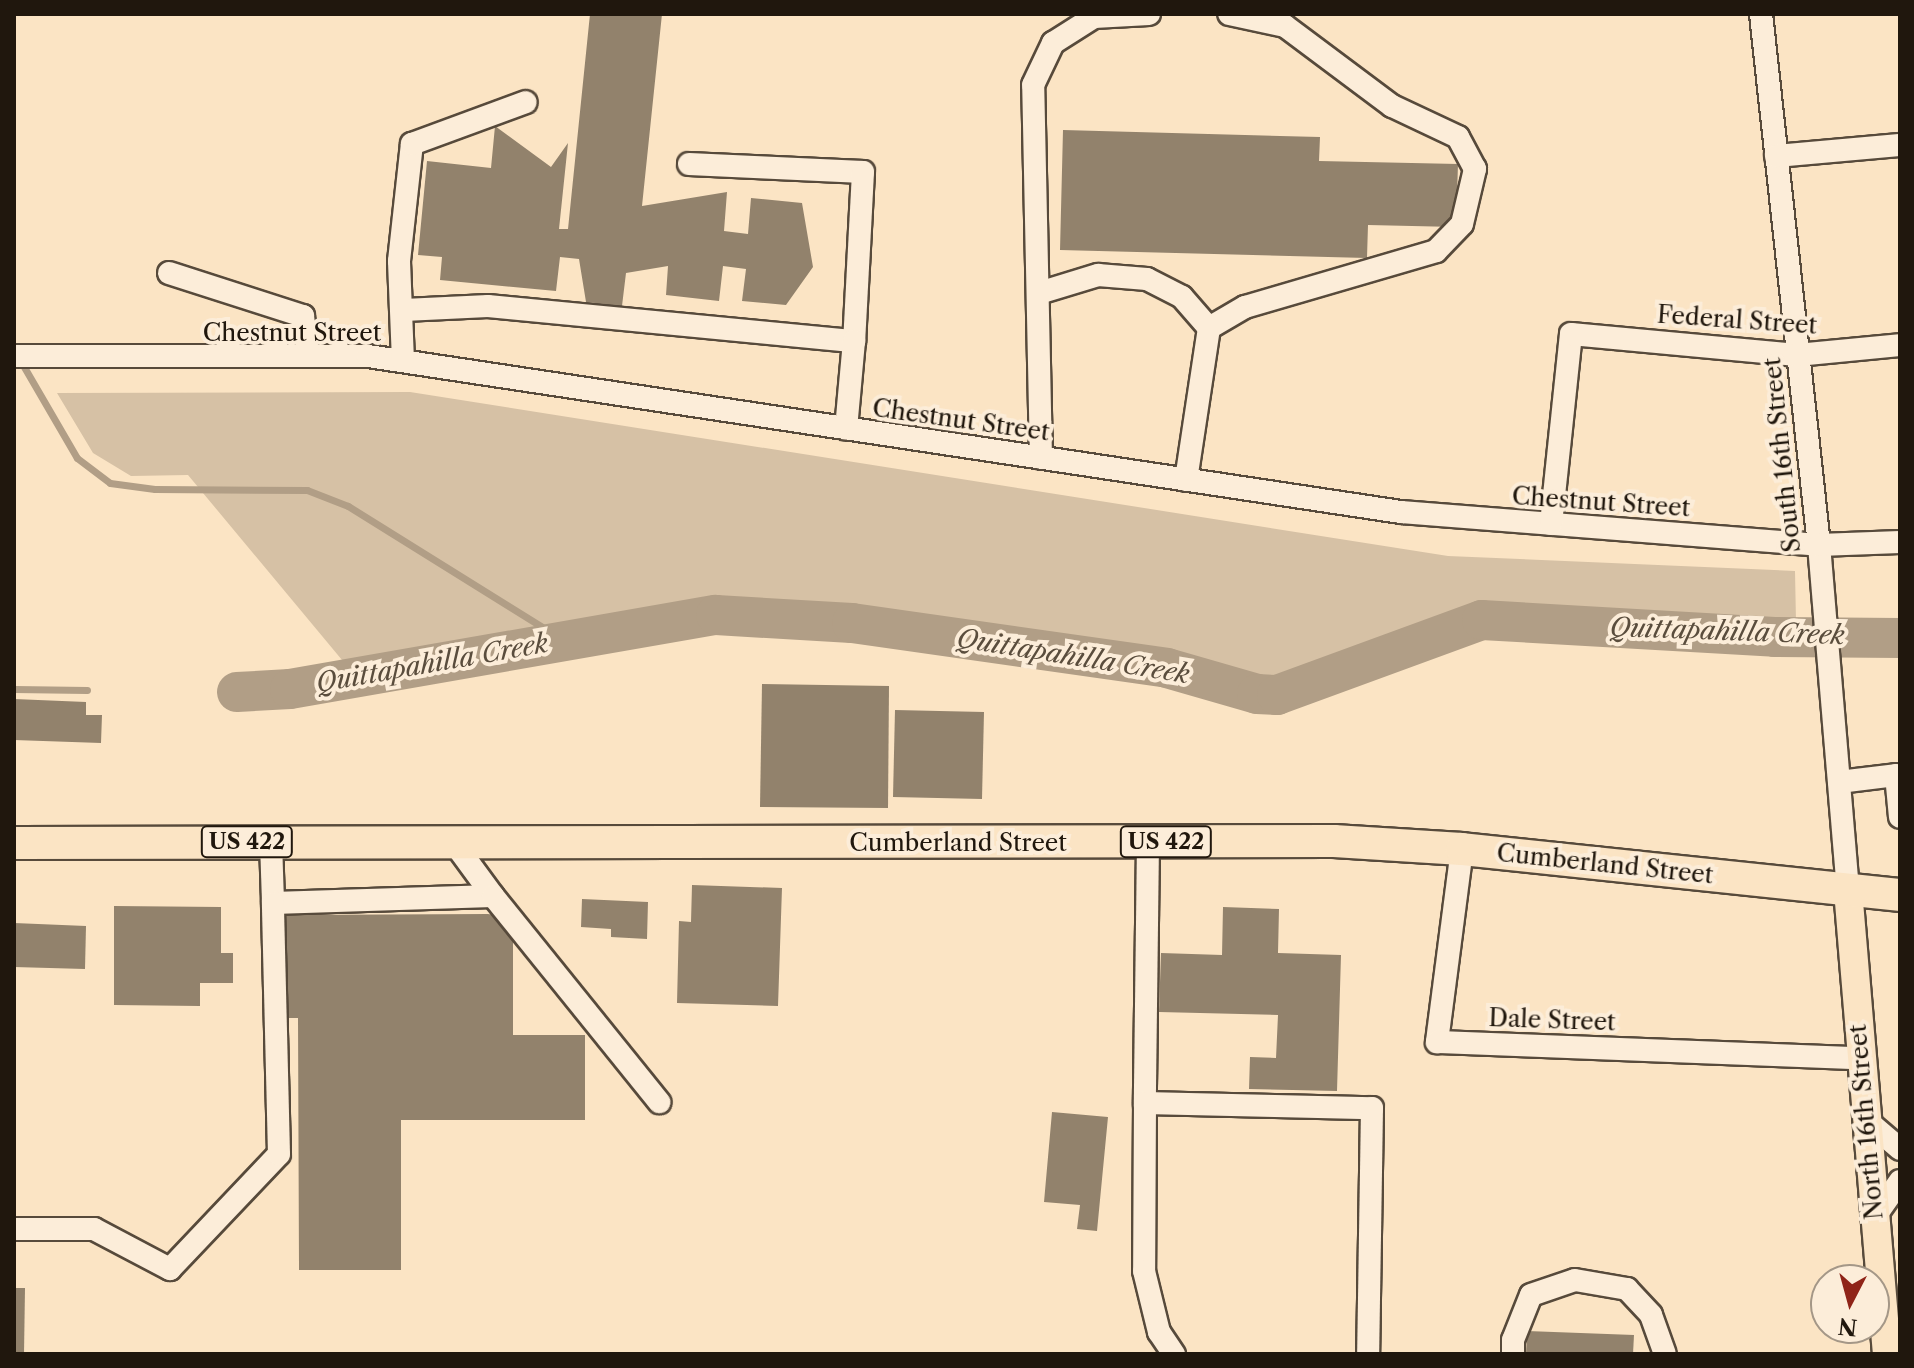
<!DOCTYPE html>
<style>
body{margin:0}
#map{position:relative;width:1914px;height:1368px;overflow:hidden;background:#fbe4c4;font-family:"Libre Caslon Text",serif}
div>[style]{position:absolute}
.green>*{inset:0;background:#d6c1a5}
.stream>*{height:7px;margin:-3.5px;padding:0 3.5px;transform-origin:3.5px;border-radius:3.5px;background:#b19e86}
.river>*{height:40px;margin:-20px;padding:0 20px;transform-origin:20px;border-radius:20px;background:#b19e86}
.building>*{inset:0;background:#92826c}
.roads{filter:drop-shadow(2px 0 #574a3b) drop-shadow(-2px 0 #574a3b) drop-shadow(0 2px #574a3b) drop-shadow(0 -2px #574a3b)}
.minor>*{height:22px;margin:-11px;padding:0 11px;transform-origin:11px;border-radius:11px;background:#fcedd9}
.major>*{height:28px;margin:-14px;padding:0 14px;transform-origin:14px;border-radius:14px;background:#fbe4c4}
.highway>*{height:32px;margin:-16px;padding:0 16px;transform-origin:16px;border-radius:16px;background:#fbe4c4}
span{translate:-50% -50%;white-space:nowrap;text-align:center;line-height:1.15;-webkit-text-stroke:8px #fcedd9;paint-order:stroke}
.shield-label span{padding:2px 6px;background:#fcedd9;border:2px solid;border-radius:6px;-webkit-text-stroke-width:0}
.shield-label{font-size:22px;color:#20170d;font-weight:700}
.street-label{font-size:24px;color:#20170d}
.water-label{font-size:26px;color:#5a4d3d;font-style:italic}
.frame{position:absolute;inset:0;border:16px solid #20170d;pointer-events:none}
.north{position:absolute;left:1810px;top:1264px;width:80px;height:80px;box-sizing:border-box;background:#fcedd9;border:2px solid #a49787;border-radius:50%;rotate:186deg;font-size:22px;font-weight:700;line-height:32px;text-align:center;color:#20170d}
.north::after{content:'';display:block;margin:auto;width:28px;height:36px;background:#8f2418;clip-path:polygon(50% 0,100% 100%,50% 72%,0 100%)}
</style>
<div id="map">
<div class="green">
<div style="clip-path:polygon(410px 392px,1448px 556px,1795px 571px,1796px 622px,1480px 606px,1288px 680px,1264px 683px,1167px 655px,842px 608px,716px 604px,347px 666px,188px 475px,131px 476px,93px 453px,57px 393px)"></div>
</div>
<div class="stream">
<div style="left:20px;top:360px;width:113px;rotate:59.8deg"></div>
<div style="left:77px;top:458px;width:41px;rotate:37.1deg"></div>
<div style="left:110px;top:483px;width:45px;rotate:7.6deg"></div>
<div style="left:155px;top:489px;width:152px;rotate:0.4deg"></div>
<div style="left:307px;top:490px;width:44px;rotate:21.3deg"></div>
<div style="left:348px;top:506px;width:253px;rotate:31.9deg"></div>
<div style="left:14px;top:689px;width:73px;rotate:0.8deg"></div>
</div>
<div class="river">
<div style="left:237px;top:692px;width:53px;rotate:-3.2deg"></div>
<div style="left:290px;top:689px;width:432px;rotate:-9.9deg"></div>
<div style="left:716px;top:615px;width:136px;rotate:3.4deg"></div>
<div style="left:852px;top:623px;width:318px;rotate:8.1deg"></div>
<div style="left:1167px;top:668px;width:94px;rotate:16.1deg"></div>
<div style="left:1257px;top:694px;width:20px;rotate:3deg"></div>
<div style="left:1277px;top:695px;width:218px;rotate:-20.1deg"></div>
<div style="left:1482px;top:620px;width:293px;rotate:3.3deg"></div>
<div style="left:1775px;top:637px;width:125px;rotate:0.5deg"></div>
</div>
<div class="building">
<div style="clip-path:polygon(590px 14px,662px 14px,642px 206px,727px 192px,724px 231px,748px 234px,751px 198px,802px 203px,813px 267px,786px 305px,742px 301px,746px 269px,723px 266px,719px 301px,666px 295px,668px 266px,626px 273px,622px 306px,586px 302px,579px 259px,560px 257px,556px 291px,440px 280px,442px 257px,418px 255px,427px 161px,491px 168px,495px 126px,551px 167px,568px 143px,559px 229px,568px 229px)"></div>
<div style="clip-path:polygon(1063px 130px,1320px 137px,1319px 161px,1458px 164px,1456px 227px,1368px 225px,1367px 258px,1060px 250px)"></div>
<div style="clip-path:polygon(762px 684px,889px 686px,888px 808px,760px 807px)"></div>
<div style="clip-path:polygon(14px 699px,86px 702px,86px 715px,102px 715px,101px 743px,14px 740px)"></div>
<div style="clip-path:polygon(895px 710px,984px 712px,982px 799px,893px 797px)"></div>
<div style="clip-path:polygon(692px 885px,782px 888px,778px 1006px,677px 1003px,679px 921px,691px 922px)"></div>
<div style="clip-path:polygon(582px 899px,648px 902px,647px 939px,611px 937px,611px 929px,581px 927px)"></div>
<div style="clip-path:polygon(114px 906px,221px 907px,221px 953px,233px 953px,233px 983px,200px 983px,200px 1006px,114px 1005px)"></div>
<div style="clip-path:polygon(1223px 907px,1279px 909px,1278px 953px,1341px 955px,1337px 1091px,1249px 1089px,1250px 1057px,1276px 1058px,1278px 1015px,1159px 1012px,1161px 953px,1222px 955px)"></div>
<div style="clip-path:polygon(488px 914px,513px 918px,513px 1035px,585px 1035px,585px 1120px,401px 1120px,401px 1270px,299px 1270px,298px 1018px,263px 1018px,263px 953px,285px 953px,285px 915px)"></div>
<div style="clip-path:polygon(14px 923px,86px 926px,85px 969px,14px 967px)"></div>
<div style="clip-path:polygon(1052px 1112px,1108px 1117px,1097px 1231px,1077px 1229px,1080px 1205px,1044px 1202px)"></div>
<div style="clip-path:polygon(14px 1288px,25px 1288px,24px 1354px,14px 1354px)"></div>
<div style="clip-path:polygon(1527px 1331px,1634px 1335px,1633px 1354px,1526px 1354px)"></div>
</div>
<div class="roads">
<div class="minor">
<div style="left:1761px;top:14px;width:534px;rotate:83.77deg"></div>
<div style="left:1819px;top:545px;width:346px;rotate:85.2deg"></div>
<div style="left:1776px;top:156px;width:124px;rotate:-5.1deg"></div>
<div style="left:689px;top:164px;width:174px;rotate:2.6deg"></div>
<div style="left:863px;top:172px;width:169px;rotate:93deg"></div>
<div style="left:169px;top:273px;width:141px;rotate:17.8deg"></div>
<div style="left:303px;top:316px;width:40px;rotate:82.9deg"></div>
<div style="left:1039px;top:293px;width:62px;rotate:-17deg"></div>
<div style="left:1098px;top:275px;width:49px;rotate:4.7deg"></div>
<div style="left:1147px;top:279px;width:39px;rotate:27deg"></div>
<div style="left:1182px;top:297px;width:41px;rotate:48.9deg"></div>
<div style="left:404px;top:310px;width:84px;rotate:-2.7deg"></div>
<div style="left:488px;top:306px;width:368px;rotate:5.5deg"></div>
<div style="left:854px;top:341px;width:88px;rotate:95.2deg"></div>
<div style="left:14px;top:356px;width:354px"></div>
<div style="left:368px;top:356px;width:1045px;rotate:8.59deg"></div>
<div style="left:1401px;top:512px;width:419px;rotate:4.5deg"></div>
<div style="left:1819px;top:545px;width:81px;rotate:-2.1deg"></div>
<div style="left:403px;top:361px;width:100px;rotate:-92.3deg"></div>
<div style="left:399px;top:261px;width:118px;rotate:-83.7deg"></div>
<div style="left:412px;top:144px;width:121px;rotate:-20.2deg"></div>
<div style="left:1041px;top:458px;width:373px;rotate:-91.2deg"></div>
<div style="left:1033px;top:85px;width:47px;rotate:-64.5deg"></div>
<div style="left:1053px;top:43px;width:49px;rotate:-32.4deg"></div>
<div style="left:1094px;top:17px;width:55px;rotate:-3.1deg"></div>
<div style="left:1186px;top:480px;width:154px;rotate:-81.4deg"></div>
<div style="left:1209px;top:328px;width:42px;rotate:-30.3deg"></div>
<div style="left:1245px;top:307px;width:199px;rotate:-16.3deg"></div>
<div style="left:1436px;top:251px;width:37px;rotate:-46deg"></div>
<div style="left:1462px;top:224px;width:57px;rotate:-76.7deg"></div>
<div style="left:1475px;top:169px;width:36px;rotate:-118deg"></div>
<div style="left:1458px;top:137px;width:73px;rotate:-154.8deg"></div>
<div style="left:1392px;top:106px;width:134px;rotate:-143.2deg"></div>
<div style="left:1285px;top:26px;width:57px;rotate:-167.9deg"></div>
<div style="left:1551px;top:524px;width:191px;rotate:-84deg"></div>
<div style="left:1571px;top:334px;width:227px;rotate:5.3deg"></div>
<div style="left:1797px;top:355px;width:103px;rotate:-5.5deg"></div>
<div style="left:1839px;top:782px;width:57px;rotate:-7deg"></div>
<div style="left:1896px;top:775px;width:42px;rotate:84.6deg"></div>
<div style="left:271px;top:842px;width:61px;rotate:88.1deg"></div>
<div style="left:273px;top:903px;width:220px;rotate:-1.8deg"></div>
<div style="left:493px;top:896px;width:66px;rotate:-126.3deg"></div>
<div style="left:1148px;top:842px;width:261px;rotate:90.7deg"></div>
<div style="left:1145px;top:1103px;width:227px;rotate:1.3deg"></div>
<div style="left:1372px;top:1108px;width:246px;rotate:90.9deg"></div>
<div style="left:1462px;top:849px;width:195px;rotate:97.4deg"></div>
<div style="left:1437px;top:1042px;width:423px;rotate:2.2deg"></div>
<div style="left:493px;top:896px;width:265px;rotate:51.1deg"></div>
<div style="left:1145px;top:1103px;width:168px;rotate:90.3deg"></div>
<div style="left:1144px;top:1271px;width:63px;rotate:76.2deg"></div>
<div style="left:1159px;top:1332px;width:27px;rotate:56deg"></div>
<div style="left:1865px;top:1119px;width:46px;rotate:40.6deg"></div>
<div style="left:1874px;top:1218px;width:45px;rotate:-54.9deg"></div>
<div style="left:14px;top:1229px;width:80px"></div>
<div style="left:94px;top:1229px;width:86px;rotate:27.8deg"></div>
<div style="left:170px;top:1269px;width:158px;rotate:-46.5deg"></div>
<div style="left:279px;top:1154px;width:251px;rotate:-91.4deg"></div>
<div style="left:1513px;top:1354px;width:14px;rotate:-90deg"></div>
<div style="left:1513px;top:1340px;width:48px;rotate:-68.2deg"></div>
<div style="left:1531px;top:1295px;width:46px;rotate:-18.8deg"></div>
<div style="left:1575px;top:1280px;width:53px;rotate:9.8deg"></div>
<div style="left:1627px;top:1289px;width:35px;rotate:47deg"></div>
<div style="left:1651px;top:1315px;width:41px;rotate:70.3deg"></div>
</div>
<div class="major">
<div style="left:1848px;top:890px;width:466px;rotate:85.2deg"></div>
</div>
<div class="highway">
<div style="left:14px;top:843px;width:1320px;rotate:-0.09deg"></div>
<div style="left:1334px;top:841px;width:128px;rotate:3.6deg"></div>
<div style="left:1462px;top:849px;width:440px;rotate:6deg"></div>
</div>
</div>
<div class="shield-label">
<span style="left:247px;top:842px">US 422</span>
<span style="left:1166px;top:842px">US 422</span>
</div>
<div class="street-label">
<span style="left:1737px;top:320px;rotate:4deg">Federal Street</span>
<span style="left:292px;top:333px">Chestnut Street</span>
<span style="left:961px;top:420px;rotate:8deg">Chestnut Street</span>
<span style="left:1782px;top:455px;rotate:-96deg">South 16th Street</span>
<span style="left:1601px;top:502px;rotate:4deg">Chestnut Street</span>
<span style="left:958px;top:843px">Cumberland Street</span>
<span style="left:1605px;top:864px;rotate:6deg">Cumberland Street</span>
<span style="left:1552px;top:1020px;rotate:2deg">Dale Street</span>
<span style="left:1866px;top:1122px;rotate:-95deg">North 16th Street</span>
</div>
<div class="water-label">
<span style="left:1727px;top:632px;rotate:2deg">Quittapahilla Creek</span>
<span style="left:1073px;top:657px;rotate:9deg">Quittapahilla Creek</span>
<span style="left:432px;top:664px;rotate:-10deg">Quittapahilla Creek</span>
</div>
<div class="frame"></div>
<div class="north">N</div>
</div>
